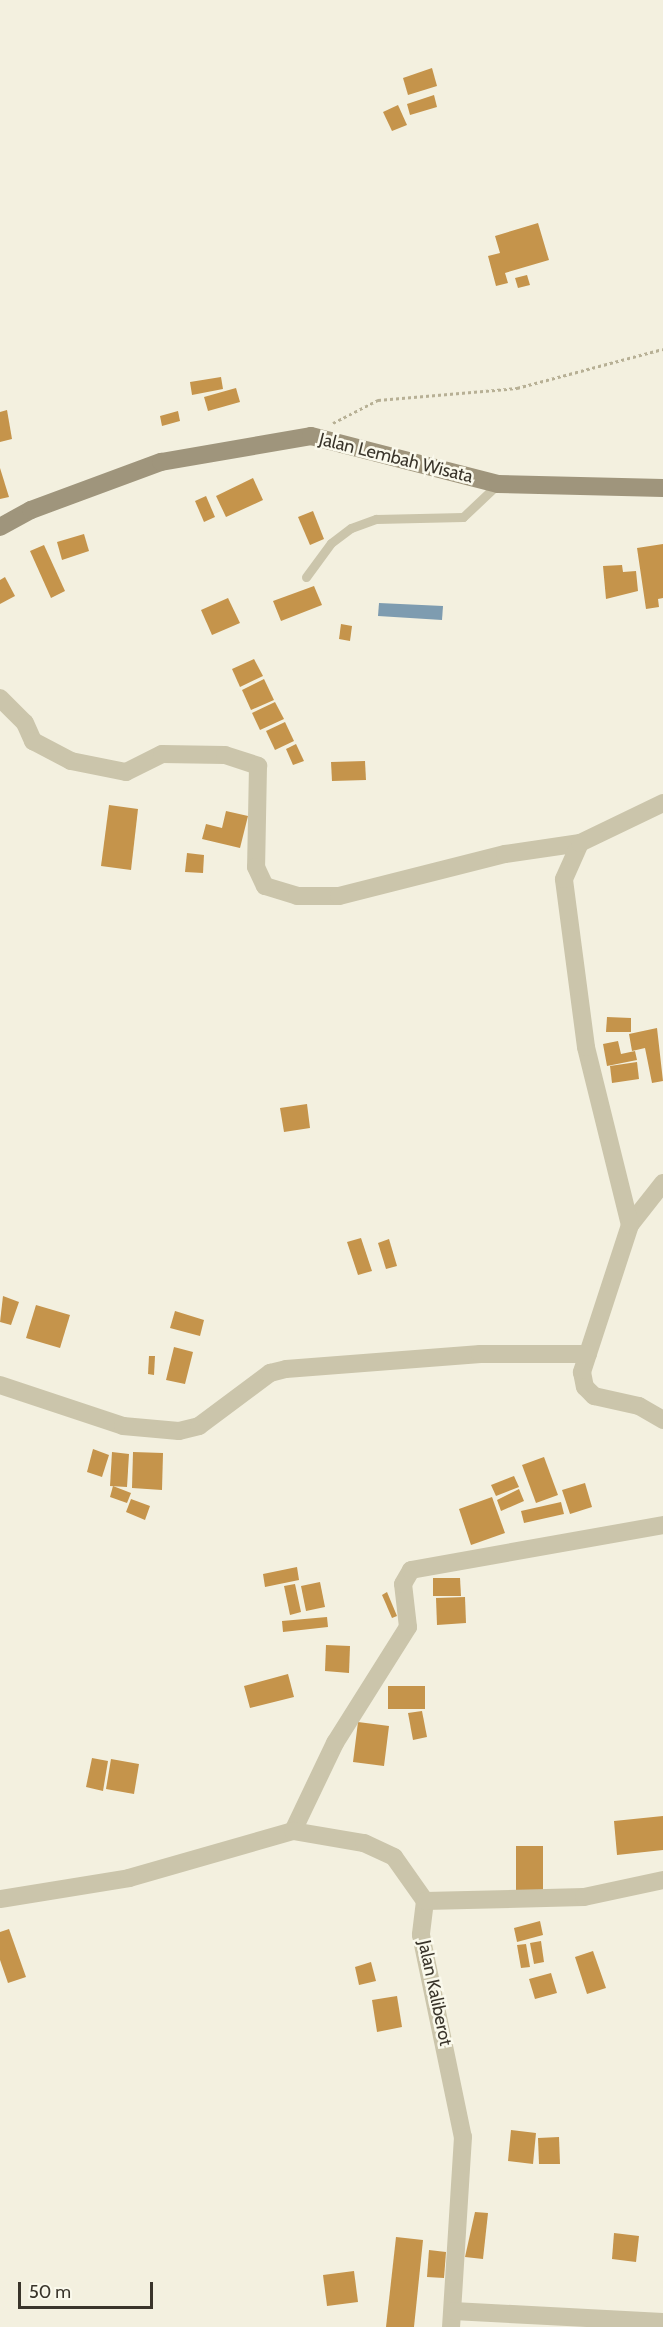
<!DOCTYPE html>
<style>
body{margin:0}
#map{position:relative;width:663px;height:2327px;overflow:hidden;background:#f3f0df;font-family:Cabin,sans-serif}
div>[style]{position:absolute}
.water>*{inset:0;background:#7e9cb0}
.building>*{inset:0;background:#c5944b}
.path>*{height:3px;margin-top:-1.5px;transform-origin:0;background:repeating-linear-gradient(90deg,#b7b095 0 3px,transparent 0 6px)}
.lane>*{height:9px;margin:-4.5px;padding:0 4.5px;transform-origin:4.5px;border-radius:4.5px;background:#cbc5ab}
.street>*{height:18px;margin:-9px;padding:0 9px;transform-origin:9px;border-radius:9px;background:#cbc5ab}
.secondary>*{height:18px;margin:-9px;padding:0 9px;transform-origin:9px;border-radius:9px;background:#9f957c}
span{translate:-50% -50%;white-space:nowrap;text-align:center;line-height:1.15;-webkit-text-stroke:5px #faf9ec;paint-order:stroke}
.street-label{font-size:18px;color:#39342a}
.scale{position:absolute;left:18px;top:2282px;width:135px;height:27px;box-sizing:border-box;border:3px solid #39342a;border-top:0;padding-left:8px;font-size:18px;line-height:21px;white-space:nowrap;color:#39342a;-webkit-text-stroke:4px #faf9ec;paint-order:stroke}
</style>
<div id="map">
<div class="water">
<div style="clip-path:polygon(379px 603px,443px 606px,442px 620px,378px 616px)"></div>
</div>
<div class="building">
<div style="clip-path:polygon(432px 68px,437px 86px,408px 95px,403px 78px)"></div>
<div style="clip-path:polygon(434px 95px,437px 107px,410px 115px,407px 104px)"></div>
<div style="clip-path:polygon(398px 105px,407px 125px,392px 131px,383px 112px)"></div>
<div style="clip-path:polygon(538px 223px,549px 260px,505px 273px,508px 283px,496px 286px,488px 256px,500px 253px,495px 236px)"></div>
<div style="clip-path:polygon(527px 275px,530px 285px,518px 288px,515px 278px)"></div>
<div style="clip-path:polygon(221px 377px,223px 389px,192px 395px,190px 382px)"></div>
<div style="clip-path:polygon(236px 388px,240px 402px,208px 411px,204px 397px)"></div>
<div style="clip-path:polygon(7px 410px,12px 439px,0 442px,0 412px)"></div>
<div style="clip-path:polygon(178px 411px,180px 421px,162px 426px,160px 416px)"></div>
<div style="clip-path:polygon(0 468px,9px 497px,0 499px)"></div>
<div style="clip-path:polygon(253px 478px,263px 500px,226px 517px,216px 496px)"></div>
<div style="clip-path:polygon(206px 496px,215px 517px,204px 522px,195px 501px)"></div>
<div style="clip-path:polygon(313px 511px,324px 539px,310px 545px,298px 517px)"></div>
<div style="clip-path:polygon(84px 534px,89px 551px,62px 560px,57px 542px)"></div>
<div style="clip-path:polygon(663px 544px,663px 598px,658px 599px,659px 607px,646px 609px,637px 548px)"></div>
<div style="clip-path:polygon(44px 545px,65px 591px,51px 598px,30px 551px)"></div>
<div style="clip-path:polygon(622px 565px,623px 572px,636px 571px,638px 591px,606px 599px,603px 566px)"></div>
<div style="clip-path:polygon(5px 577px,15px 596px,0 604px,0 580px)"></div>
<div style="clip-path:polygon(314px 586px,322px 605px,281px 621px,273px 601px)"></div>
<div style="clip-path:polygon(228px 598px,240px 623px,212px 635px,201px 610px)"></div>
<div style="clip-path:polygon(341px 624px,352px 626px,350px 641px,339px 639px)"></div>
<div style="clip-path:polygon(254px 659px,263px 676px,240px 687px,232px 669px)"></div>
<div style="clip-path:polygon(264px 679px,274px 700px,251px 710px,242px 690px)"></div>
<div style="clip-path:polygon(275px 702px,284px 719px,260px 730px,252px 713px)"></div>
<div style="clip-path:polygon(285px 722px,294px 741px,275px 750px,266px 731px)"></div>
<div style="clip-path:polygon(296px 744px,304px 761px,293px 765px,286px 749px)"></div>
<div style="clip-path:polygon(365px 761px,366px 780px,332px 781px,331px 762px)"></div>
<div style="clip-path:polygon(109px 805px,138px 809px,131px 870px,101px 866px)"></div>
<div style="clip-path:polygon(226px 811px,248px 816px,240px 848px,202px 839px,206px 824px,222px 828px)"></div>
<div style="clip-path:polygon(187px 853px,204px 855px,203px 873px,185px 872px)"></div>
<div style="clip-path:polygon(607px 1017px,631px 1018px,631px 1032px,606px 1032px)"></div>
<div style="clip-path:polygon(657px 1028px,663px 1081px,652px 1083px,645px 1048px,632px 1051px,629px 1034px)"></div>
<div style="clip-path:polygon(618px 1041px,621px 1054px,635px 1051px,637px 1060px,607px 1066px,603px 1044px)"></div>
<div style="clip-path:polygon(637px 1062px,639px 1079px,612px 1083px,610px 1066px)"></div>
<div style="clip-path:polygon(307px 1104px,310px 1128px,284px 1132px,280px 1108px)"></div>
<div style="clip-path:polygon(361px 1238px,372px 1271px,358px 1275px,347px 1242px)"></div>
<div style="clip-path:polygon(389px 1239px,397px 1266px,386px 1269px,378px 1243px)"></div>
<div style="clip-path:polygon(3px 1296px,19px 1302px,11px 1325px,0 1322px)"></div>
<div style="clip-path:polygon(36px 1305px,70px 1315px,60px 1348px,26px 1338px)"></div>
<div style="clip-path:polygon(175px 1311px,204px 1320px,200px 1336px,170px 1328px)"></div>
<div style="clip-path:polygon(174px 1347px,193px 1352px,185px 1384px,166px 1380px)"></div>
<div style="clip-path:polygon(149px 1356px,155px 1356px,154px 1375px,148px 1374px)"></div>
<div style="clip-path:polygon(93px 1449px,109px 1455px,102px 1477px,87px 1472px)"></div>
<div style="clip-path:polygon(112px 1452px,129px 1454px,127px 1487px,110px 1486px)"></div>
<div style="clip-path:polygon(133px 1452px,163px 1453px,162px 1490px,132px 1488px)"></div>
<div style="clip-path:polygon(544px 1457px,558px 1495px,536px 1503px,522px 1465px)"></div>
<div style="clip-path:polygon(514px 1476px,519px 1487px,496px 1496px,491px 1485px)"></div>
<div style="clip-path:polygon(585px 1483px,592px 1507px,570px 1514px,562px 1490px)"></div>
<div style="clip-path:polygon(113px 1486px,131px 1493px,127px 1503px,110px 1497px)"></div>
<div style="clip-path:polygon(519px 1489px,524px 1501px,501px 1511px,497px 1500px)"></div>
<div style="clip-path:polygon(492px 1497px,505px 1533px,471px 1545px,459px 1509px)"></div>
<div style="clip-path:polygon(131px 1499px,150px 1506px,145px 1520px,126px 1512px)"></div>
<div style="clip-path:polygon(561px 1502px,564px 1514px,524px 1523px,521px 1511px)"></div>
<div style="clip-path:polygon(297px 1567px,299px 1580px,265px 1587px,263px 1574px)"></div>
<div style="clip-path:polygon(433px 1578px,460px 1578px,461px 1596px,433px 1596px)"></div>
<div style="clip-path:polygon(320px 1582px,325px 1607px,306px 1611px,301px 1586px)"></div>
<div style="clip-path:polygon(295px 1584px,301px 1612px,290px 1615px,284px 1586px)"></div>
<div style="clip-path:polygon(387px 1592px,397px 1616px,392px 1618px,382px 1595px)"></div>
<div style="clip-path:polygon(465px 1597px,466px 1623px,437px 1625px,436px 1598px)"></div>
<div style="clip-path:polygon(327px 1617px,328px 1627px,283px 1632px,282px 1621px)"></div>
<div style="clip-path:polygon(326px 1645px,350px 1646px,349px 1673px,325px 1671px)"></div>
<div style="clip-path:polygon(288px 1674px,294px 1697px,250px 1708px,244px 1686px)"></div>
<div style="clip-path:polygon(388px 1686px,425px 1686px,425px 1709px,388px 1709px)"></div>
<div style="clip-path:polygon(422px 1711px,427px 1737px,413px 1740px,408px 1713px)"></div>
<div style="clip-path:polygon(358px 1722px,389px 1726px,384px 1766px,353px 1762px)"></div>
<div style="clip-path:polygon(92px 1758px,108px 1761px,103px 1791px,86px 1787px)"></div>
<div style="clip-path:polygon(111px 1759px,139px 1764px,134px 1794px,106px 1789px)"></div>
<div style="clip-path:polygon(663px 1816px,663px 1850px,617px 1855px,614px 1821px)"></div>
<div style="clip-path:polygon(516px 1846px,543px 1846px,543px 1891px,516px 1891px)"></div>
<div style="clip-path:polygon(540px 1921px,543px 1935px,517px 1942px,514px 1928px)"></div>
<div style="clip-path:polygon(9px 1929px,26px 1977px,8px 1983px,0 1960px,0 1932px)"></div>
<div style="clip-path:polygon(541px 1941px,544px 1962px,534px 1964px,530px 1943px)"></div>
<div style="clip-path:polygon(526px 1944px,530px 1967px,521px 1968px,517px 1945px)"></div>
<div style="clip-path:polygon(593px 1951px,606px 1988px,587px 1994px,575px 1957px)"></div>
<div style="clip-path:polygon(371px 1962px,376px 1981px,359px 1985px,355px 1967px)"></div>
<div style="clip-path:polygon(551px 1973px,557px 1993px,535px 1999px,529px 1979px)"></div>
<div style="clip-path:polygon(397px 1996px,402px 2027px,377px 2032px,372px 2000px)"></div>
<div style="clip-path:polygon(511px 2130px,536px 2133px,533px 2164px,508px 2161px)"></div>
<div style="clip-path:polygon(559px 2137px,560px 2164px,539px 2164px,538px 2138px)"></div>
<div style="clip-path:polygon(475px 2212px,488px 2213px,483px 2259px,465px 2257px)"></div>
<div style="clip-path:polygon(614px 2233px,639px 2236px,636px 2262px,612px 2259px)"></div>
<div style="clip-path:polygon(396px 2237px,423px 2240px,414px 2327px,386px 2327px)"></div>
<div style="clip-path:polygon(429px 2250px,446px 2252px,444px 2278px,427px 2277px)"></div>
<div style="clip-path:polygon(354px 2271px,358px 2302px,327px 2306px,323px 2275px)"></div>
</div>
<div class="path">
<div style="left:333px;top:423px;width:51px;rotate:-27.1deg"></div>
<div style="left:378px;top:400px;width:140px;rotate:-4.9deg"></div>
<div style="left:517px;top:388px;width:151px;rotate:-15deg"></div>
</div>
<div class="lane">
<div style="left:306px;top:577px;width:42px;rotate:-53.7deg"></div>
<div style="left:331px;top:543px;width:25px;rotate:-37deg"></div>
<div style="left:351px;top:528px;width:27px;rotate:-20deg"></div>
<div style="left:376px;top:519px;width:87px;rotate:-1.3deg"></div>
<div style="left:463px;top:517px;width:48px;rotate:-43.3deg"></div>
</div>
<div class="street">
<div style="left:0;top:698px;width:35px;rotate:45deg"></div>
<div style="left:25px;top:723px;width:20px;rotate:66deg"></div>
<div style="left:33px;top:741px;width:43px;rotate:27.8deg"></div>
<div style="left:71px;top:761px;width:56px;rotate:11.3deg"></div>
<div style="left:126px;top:772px;width:40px;rotate:-26.6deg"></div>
<div style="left:162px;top:754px;width:63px;rotate:0.9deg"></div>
<div style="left:225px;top:755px;width:35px;rotate:18deg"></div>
<div style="left:258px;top:766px;width:101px;rotate:91.1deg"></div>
<div style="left:256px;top:867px;width:21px;rotate:65deg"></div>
<div style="left:265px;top:886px;width:34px;rotate:17deg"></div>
<div style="left:297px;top:896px;width:42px"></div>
<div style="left:339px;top:896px;width:171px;rotate:-14.2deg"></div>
<div style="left:505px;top:854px;width:76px;rotate:-8.3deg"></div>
<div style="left:663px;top:1183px;width:53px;rotate:128.2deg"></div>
<div style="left:630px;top:1225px;width:155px;rotate:108.1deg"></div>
<div style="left:582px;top:1372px;width:15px;rotate:79deg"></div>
<div style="left:585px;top:1387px;width:13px;rotate:45deg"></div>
<div style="left:594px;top:1396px;width:46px;rotate:12.5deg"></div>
<div style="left:639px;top:1406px;width:28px;rotate:30deg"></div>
<div style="left:630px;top:1225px;width:183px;rotate:-103.9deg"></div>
<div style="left:586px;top:1047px;width:169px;rotate:-97.5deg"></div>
<div style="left:564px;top:879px;width:39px;rotate:-66deg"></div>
<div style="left:580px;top:843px;width:92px;rotate:-25.7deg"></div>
<div style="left:0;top:1385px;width:130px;rotate:18.4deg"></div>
<div style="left:123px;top:1426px;width:56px;rotate:5.1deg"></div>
<div style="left:179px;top:1431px;width:21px;rotate:-14deg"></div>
<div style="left:199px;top:1426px;width:89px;rotate:-36.7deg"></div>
<div style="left:270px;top:1373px;width:16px;rotate:-14deg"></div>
<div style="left:286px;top:1369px;width:195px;rotate:-4.4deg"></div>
<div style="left:480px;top:1354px;width:108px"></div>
<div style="left:293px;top:1831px;width:98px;rotate:-64.5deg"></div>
<div style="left:335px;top:1743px;width:137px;rotate:-57.8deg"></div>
<div style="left:408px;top:1627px;width:43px;rotate:-96.6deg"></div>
<div style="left:403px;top:1584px;width:16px;rotate:-60deg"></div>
<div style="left:411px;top:1570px;width:256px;rotate:-10.1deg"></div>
<div style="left:0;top:1899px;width:131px;rotate:-9.2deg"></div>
<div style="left:129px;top:1878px;width:171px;rotate:-16deg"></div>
<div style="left:293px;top:1831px;width:72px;rotate:9.6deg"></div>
<div style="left:364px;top:1843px;width:33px;rotate:25deg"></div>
<div style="left:394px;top:1857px;width:54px;rotate:54.8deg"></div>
<div style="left:425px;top:1901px;width:34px;rotate:97deg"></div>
<div style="left:421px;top:1935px;width:206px;rotate:78.3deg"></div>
<div style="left:463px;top:2137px;width:190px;rotate:93.6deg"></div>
<div style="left:425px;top:1901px;width:159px;rotate:-1.4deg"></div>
<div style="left:584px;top:1897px;width:81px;rotate:-12.1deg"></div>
<div style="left:453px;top:2311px;width:210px;rotate:3deg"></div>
</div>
<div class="secondary">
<div style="left:0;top:527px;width:35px;rotate:-29deg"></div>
<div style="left:31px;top:510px;width:139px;rotate:-20.3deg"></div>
<div style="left:161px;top:462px;width:152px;rotate:-9.8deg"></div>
<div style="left:311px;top:436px;width:193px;rotate:14.4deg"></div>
<div style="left:498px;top:484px;width:165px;rotate:1.4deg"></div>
</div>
<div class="street-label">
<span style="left:396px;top:458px;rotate:14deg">Jalan Lembah Wisata</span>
<span style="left:435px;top:1993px;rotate:78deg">Jalan Kaliberot</span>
</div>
<div class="scale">50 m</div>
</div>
